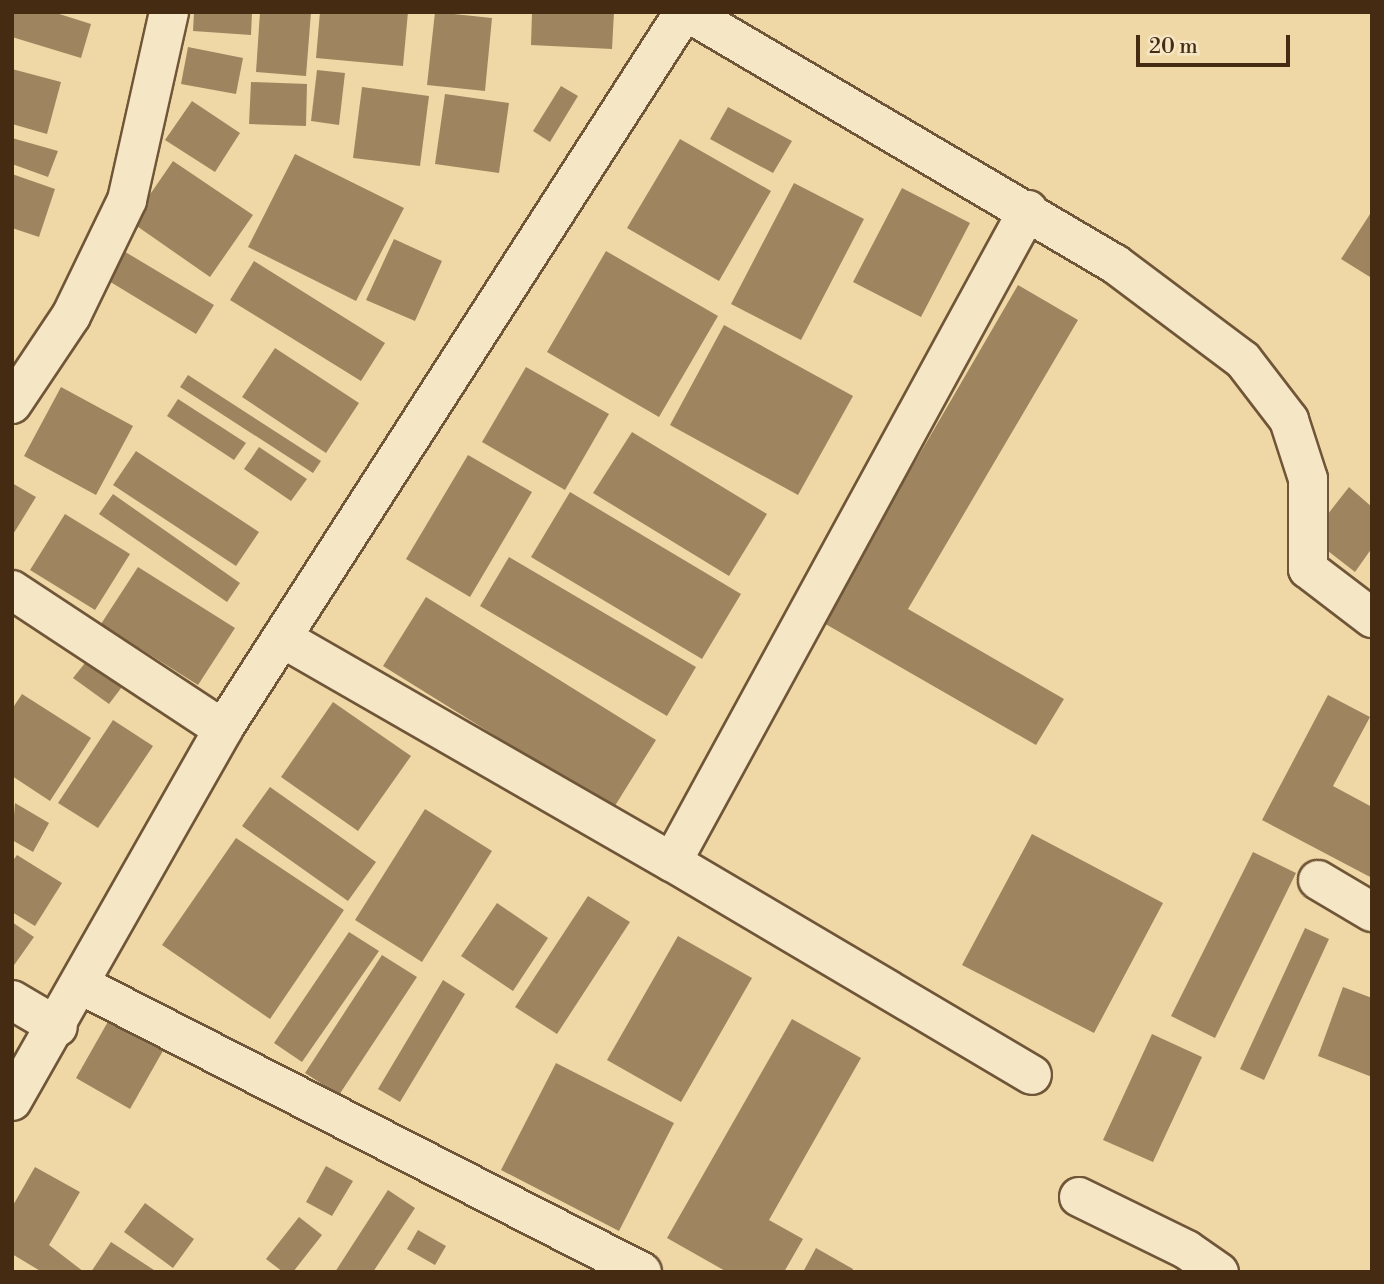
<!DOCTYPE html>
<style>
body{margin:0}
#map{position:relative;width:1384px;height:1284px;overflow:hidden;background:#f0d8a6;font-family:"Libre Bodoni",serif}
div>[style]{position:absolute}
.building>*{inset:0;background:#9e855f}
.roads{filter:drop-shadow(2px 0 #705638) drop-shadow(-2px 0 #705638) drop-shadow(0 2px #705638) drop-shadow(0 -2px #705638)}
.minor>*{height:38px;margin:-19px;padding:0 19px;transform-origin:19px;border-radius:19px;background:#f5e6c5}
span{translate:-50% -50%;white-space:nowrap;text-align:center;line-height:1.15;-webkit-text-stroke:5px #f5e6c5;paint-order:stroke}
.frame{position:absolute;inset:0;border:14px solid #462b13;pointer-events:none}
.scale{position:absolute;left:1136px;top:35px;width:154px;height:32px;box-sizing:border-box;border:4px solid #462b13;border-top:0;padding-left:9px;font-size:21px;line-height:24px;white-space:nowrap;color:#462b13;-webkit-text-stroke:5px #f5e6c5;paint-order:stroke}
</style>
<div id="map">
<div class="building">
<div style="clip-path:polygon(12px 12px,53px 12px,91px 24px,81px 58px,12px 37px)"></div>
<div style="clip-path:polygon(194px 12px,252px 12px,251px 35px,193px 31px)"></div>
<div style="clip-path:polygon(260px 12px,311px 12px,306px 76px,256px 72px)"></div>
<div style="clip-path:polygon(320px 12px,408px 12px,403px 66px,316px 58px)"></div>
<div style="clip-path:polygon(435px 12px,492px 18px,485px 91px,427px 85px)"></div>
<div style="clip-path:polygon(532px 12px,614px 12px,612px 49px,531px 45px)"></div>
<div style="clip-path:polygon(188px 47px,243px 58px,236px 94px,181px 84px)"></div>
<div style="clip-path:polygon(12px 69px,61px 82px,47px 134px,12px 124px)"></div>
<div style="clip-path:polygon(317px 70px,345px 73px,339px 125px,311px 121px)"></div>
<div style="clip-path:polygon(251px 82px,307px 84px,306px 126px,249px 124px)"></div>
<div style="clip-path:polygon(561px 86px,578px 96px,550px 142px,533px 131px)"></div>
<div style="clip-path:polygon(362px 87px,429px 96px,420px 166px,353px 158px)"></div>
<div style="clip-path:polygon(445px 94px,509px 103px,499px 173px,435px 164px)"></div>
<div style="clip-path:polygon(192px 101px,240px 133px,215px 172px,165px 140px)"></div>
<div style="clip-path:polygon(728px 107px,792px 141px,773px 173px,710px 139px)"></div>
<div style="clip-path:polygon(12px 138px,58px 151px,48px 177px,12px 164px)"></div>
<div style="clip-path:polygon(680px 139px,771px 191px,719px 281px,627px 228px)"></div>
<div style="clip-path:polygon(295px 154px,404px 208px,356px 301px,248px 247px)"></div>
<div style="clip-path:polygon(173px 161px,253px 215px,210px 277px,131px 222px)"></div>
<div style="clip-path:polygon(12px 174px,55px 189px,39px 237px,12px 228px)"></div>
<div style="clip-path:polygon(794px 183px,864px 219px,801px 340px,731px 304px)"></div>
<div style="clip-path:polygon(902px 188px,970px 223px,921px 317px,853px 282px)"></div>
<div style="clip-path:polygon(1372px 211px,1372px 274px,1370px 277px,1341px 259px)"></div>
<div style="clip-path:polygon(394px 239px,442px 261px,415px 321px,366px 300px)"></div>
<div style="clip-path:polygon(117px 247px,214px 305px,196px 334px,99px 275px)"></div>
<div style="clip-path:polygon(606px 251px,718px 316px,659px 417px,547px 352px)"></div>
<div style="clip-path:polygon(254px 261px,385px 343px,361px 381px,230px 300px)"></div>
<div style="clip-path:polygon(1018px 285px,1078px 320px,908px 609px,1064px 699px,1036px 745px,822px 622px)"></div>
<div style="clip-path:polygon(724px 325px,853px 396px,798px 495px,670px 425px)"></div>
<div style="clip-path:polygon(275px 348px,359px 403px,326px 453px,242px 397px)"></div>
<div style="clip-path:polygon(526px 367px,609px 414px,565px 490px,482px 442px)"></div>
<div style="clip-path:polygon(188px 375px,321px 461px,313px 473px,180px 387px)"></div>
<div style="clip-path:polygon(61px 387px,133px 426px,96px 495px,24px 456px)"></div>
<div style="clip-path:polygon(178px 399px,246px 443px,234px 460px,167px 416px)"></div>
<div style="clip-path:polygon(632px 432px,767px 514px,729px 576px,593px 493px)"></div>
<div style="clip-path:polygon(259px 447px,307px 479px,291px 501px,244px 469px)"></div>
<div style="clip-path:polygon(136px 451px,259px 532px,236px 566px,113px 485px)"></div>
<div style="clip-path:polygon(468px 455px,532px 492px,470px 597px,406px 559px)"></div>
<div style="clip-path:polygon(12px 483px,36px 497px,12px 536px)"></div>
<div style="clip-path:polygon(1349px 487px,1372px 507px,1372px 548px,1355px 572px,1310px 537px)"></div>
<div style="clip-path:polygon(570px 492px,741px 594px,702px 659px,531px 557px)"></div>
<div style="clip-path:polygon(113px 494px,240px 583px,227px 602px,99px 514px)"></div>
<div style="clip-path:polygon(65px 514px,130px 554px,95px 610px,30px 570px)"></div>
<div style="clip-path:polygon(509px 557px,696px 667px,667px 716px,480px 606px)"></div>
<div style="clip-path:polygon(138px 567px,235px 628px,198px 685px,101px 624px)"></div>
<div style="clip-path:polygon(426px 597px,656px 740px,613px 809px,383px 666px)"></div>
<div style="clip-path:polygon(93px 653px,128px 679px,109px 704px,73px 678px)"></div>
<div style="clip-path:polygon(22px 694px,91px 738px,50px 801px,12px 776px,12px 709px)"></div>
<div style="clip-path:polygon(1328px 695px,1370px 717px,1333px 786px,1372px 807px,1372px 878px,1262px 820px)"></div>
<div style="clip-path:polygon(333px 702px,411px 756px,358px 831px,281px 777px)"></div>
<div style="clip-path:polygon(113px 720px,153px 746px,98px 828px,58px 803px)"></div>
<div style="clip-path:polygon(270px 787px,376px 862px,348px 901px,242px 826px)"></div>
<div style="clip-path:polygon(15px 803px,49px 823px,33px 852px,12px 840px)"></div>
<div style="clip-path:polygon(425px 809px,492px 851px,422px 962px,355px 920px)"></div>
<div style="clip-path:polygon(1032px 834px,1163px 903px,1094px 1033px,962px 965px)"></div>
<div style="clip-path:polygon(236px 838px,344px 910px,270px 1019px,162px 945px)"></div>
<div style="clip-path:polygon(1253px 852px,1296px 873px,1215px 1038px,1171px 1016px)"></div>
<div style="clip-path:polygon(17px 855px,62px 883px,35px 926px,12px 912px,12px 862px)"></div>
<div style="clip-path:polygon(588px 896px,630px 922px,557px 1034px,515px 1007px)"></div>
<div style="clip-path:polygon(497px 903px,548px 938px,513px 991px,461px 956px)"></div>
<div style="clip-path:polygon(12px 922px,34px 937px,12px 968px)"></div>
<div style="clip-path:polygon(1305px 928px,1329px 939px,1264px 1080px,1240px 1069px)"></div>
<div style="clip-path:polygon(349px 932px,379px 951px,302px 1062px,274px 1043px)"></div>
<div style="clip-path:polygon(678px 936px,752px 978px,681px 1102px,607px 1060px)"></div>
<div style="clip-path:polygon(382px 955px,417px 977px,339px 1095px,305px 1073px)"></div>
<div style="clip-path:polygon(443px 980px,465px 994px,400px 1102px,378px 1089px)"></div>
<div style="clip-path:polygon(1343px 987px,1372px 998px,1372px 1077px,1318px 1056px)"></div>
<div style="clip-path:polygon(110px 1018px,164px 1049px,130px 1109px,76px 1078px)"></div>
<div style="clip-path:polygon(792px 1019px,861px 1058px,769px 1220px,803px 1239px,784px 1272px,727px 1272px,667px 1238px)"></div>
<div style="clip-path:polygon(1152px 1034px,1202px 1057px,1153px 1162px,1103px 1140px)"></div>
<div style="clip-path:polygon(556px 1063px,674px 1123px,619px 1231px,501px 1170px)"></div>
<div style="clip-path:polygon(326px 1166px,353px 1181px,332px 1216px,306px 1202px)"></div>
<div style="clip-path:polygon(35px 1167px,80px 1192px,49px 1245px,84px 1272px,42px 1272px,12px 1254px,12px 1207px)"></div>
<div style="clip-path:polygon(388px 1190px,415px 1208px,373px 1272px,335px 1272px)"></div>
<div style="clip-path:polygon(145px 1203px,194px 1239px,173px 1268px,124px 1232px)"></div>
<div style="clip-path:polygon(299px 1217px,322px 1235px,293px 1272px,283px 1272px,266px 1259px)"></div>
<div style="clip-path:polygon(418px 1230px,446px 1246px,435px 1265px,407px 1249px)"></div>
<div style="clip-path:polygon(111px 1242px,157px 1272px,91px 1272px)"></div>
<div style="clip-path:polygon(816px 1248px,853px 1269px,852px 1272px,803px 1272px)"></div>
</div>
<div class="roads">
<div class="minor">
<div style="left:687px;top:12px;width:497px;rotate:30.5deg"></div>
<div style="left:1115px;top:264px;width:160px;rotate:36.9deg"></div>
<div style="left:1243px;top:360px;width:76px;rotate:52.5deg"></div>
<div style="left:1289px;top:420px;width:62px;rotate:72.1deg"></div>
<div style="left:1308px;top:479px;width:90px;rotate:90deg"></div>
<div style="left:1308px;top:569px;width:81px;rotate:37.4deg"></div>
<div style="left:12px;top:404px;width:106px;rotate:-56.2deg"></div>
<div style="left:71px;top:316px;width:129px;rotate:-64.2deg"></div>
<div style="left:127px;top:200px;width:193px;rotate:-77.4deg"></div>
<div style="left:12px;top:590px;width:253px;rotate:33.4deg"></div>
<div style="left:282px;top:638px;width:450px;rotate:29.9deg"></div>
<div style="left:672px;top:862px;width:418px;rotate:30.6deg"></div>
<div style="left:672px;top:862px;width:743px;rotate:-61.36deg"></div>
<div style="left:1318px;top:880px;width:63px;rotate:30.7deg"></div>
<div style="left:81px;top:985px;width:630px;rotate:27.09deg"></div>
<div style="left:12px;top:1000px;width:53px;rotate:30.4deg"></div>
<div style="left:12px;top:1101px;width:428px;rotate:-60.4deg"></div>
<div style="left:223px;top:729px;width:852px;rotate:-57.26deg"></div>
<div style="left:1079px;top:1197px;width:120px;rotate:26.1deg"></div>
<div style="left:1187px;top:1250px;width:39px;rotate:35deg"></div>
</div>
</div>
<div class="frame"></div>
<div class="scale">20 m</div>
</div>
